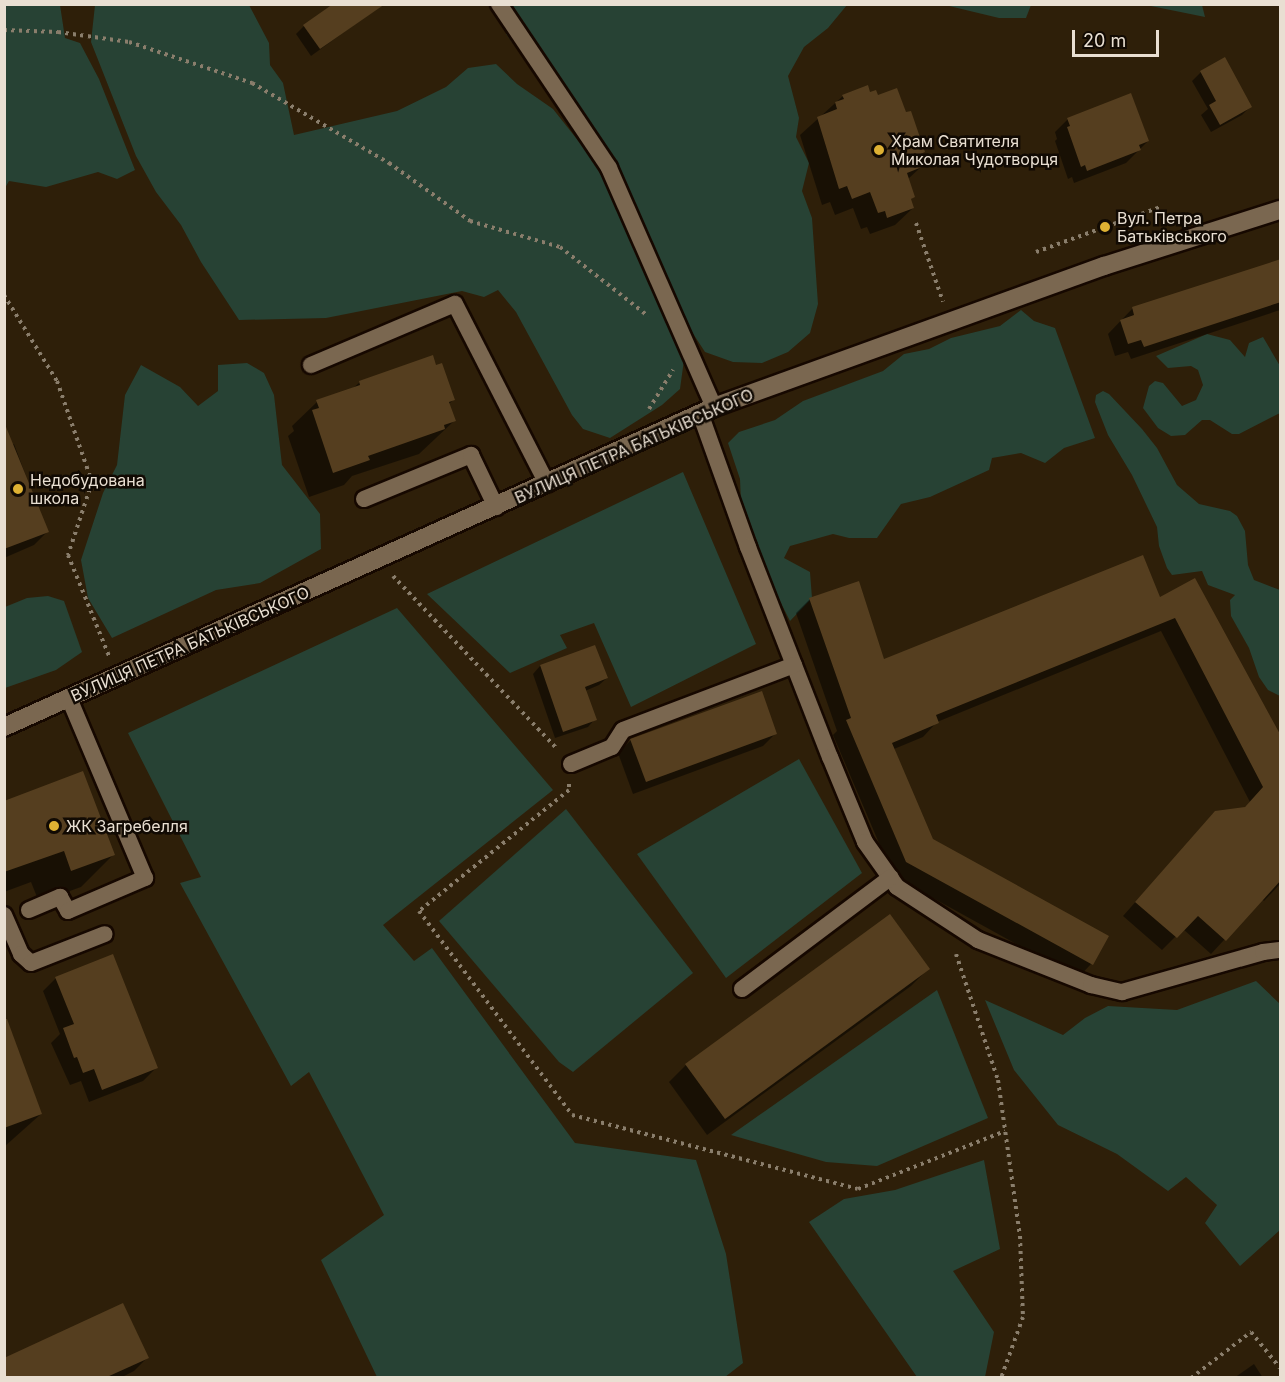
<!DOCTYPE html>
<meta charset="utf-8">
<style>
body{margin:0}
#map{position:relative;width:1285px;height:1382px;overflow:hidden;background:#2e1f09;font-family:Inter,sans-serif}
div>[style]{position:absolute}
.green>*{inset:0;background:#274234}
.shadow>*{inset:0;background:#0007}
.building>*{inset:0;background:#553e1f}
.path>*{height:4px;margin-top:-2px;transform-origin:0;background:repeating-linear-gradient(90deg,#8a7e6c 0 3px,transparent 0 7.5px)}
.roads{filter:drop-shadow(2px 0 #160800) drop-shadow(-2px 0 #160800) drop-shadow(0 2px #160800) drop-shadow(0 -2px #160800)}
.service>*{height:16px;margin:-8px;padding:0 8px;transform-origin:8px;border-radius:8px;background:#7a6750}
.minor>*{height:18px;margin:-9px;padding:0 9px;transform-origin:9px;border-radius:9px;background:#7a6750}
.dots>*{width:16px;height:16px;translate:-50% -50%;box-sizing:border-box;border:3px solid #110a03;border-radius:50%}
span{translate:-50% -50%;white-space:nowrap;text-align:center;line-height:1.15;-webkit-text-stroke:5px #110a03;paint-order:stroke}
.poi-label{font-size:16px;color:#e9dfd2}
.left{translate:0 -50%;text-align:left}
.street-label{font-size:16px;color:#e9dfd2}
.frame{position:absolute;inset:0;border:6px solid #e9dfd2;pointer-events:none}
.scale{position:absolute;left:1072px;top:30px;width:87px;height:27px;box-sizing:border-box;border:3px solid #e9dfd2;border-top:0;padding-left:8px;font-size:18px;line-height:21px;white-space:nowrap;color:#e9dfd2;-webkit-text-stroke:4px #110a03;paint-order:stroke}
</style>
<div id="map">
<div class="green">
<div style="clip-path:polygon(5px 4px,60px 5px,65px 38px,80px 43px,99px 79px,135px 170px,117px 179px,98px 172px,46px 187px,9px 181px,5px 188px)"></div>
<div style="clip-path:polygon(95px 5px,249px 5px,269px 43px,270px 65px,283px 83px,294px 135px,397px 111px,446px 87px,468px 68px,496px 64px,517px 84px,553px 109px,607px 177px,627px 231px,669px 306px,684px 360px,680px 389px,662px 405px,610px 438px,583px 429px,572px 415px,516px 312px,498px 290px,484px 297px,462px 291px,326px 318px,239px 320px,201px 262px,181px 225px,156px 192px,136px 156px,91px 42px)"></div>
<div style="clip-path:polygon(508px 5px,847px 5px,828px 28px,804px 47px,788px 76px,799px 118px,796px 137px,809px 163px,802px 191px,812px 218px,818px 304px,810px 333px,788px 352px,762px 363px,733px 362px,705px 352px,673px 303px,598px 133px,582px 124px,559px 104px,506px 34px)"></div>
<div style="clip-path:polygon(945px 5px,1031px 4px,1031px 5px,1026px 18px,999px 18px)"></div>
<div style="clip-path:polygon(1146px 5px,1202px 5px,1205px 17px)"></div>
<div style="clip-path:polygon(1021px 310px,1034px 321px,1055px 328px,1095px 438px,1064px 448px,1045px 463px,1021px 453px,992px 458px,989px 470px,930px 497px,901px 504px,877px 538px,849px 538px,833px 534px,790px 546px,784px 558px,810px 572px,812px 598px,790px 621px,750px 542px,741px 503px,740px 479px,728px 443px,739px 432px,775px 420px,803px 401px,883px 371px,904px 354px,929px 349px,951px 338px,1000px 326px)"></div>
<div style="clip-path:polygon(1207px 334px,1230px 340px,1245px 357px,1249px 343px,1263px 337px,1280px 366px,1280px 413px,1239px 434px,1232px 434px,1210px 420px,1202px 420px,1185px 435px,1171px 436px,1158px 428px,1143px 408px,1149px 386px,1155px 381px,1163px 383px,1182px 406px,1196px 400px,1203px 385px,1198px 370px,1191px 366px,1168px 368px,1156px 356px)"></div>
<div style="clip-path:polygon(247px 363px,264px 373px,274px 395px,282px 465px,320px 514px,321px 549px,260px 583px,216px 590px,112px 638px,88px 598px,81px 560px,103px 493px,117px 465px,125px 395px,141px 365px,180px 387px,198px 406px,218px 391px,218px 365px)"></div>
<div style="clip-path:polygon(1103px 391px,1109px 394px,1142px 429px,1157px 448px,1177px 485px,1199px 504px,1230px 511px,1237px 516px,1245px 531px,1248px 565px,1254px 580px,1280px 590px,1280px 696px,1268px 690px,1259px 677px,1249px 648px,1231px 616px,1230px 600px,1235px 595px,1208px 585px,1202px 571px,1172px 575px,1167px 568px,1159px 546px,1157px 527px,1132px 475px,1108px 435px,1095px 402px,1096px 395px)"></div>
<div style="clip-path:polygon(683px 472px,756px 644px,631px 707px,594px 623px,560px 635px,567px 648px,510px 673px,427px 594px)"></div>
<div style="clip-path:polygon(48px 596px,64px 601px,82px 652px,56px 670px,5px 688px,5px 607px,27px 598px)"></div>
<div style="clip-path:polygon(397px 608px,553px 790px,383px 925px,414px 961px,432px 948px,575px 1143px,696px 1160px,726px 1254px,743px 1363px,725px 1377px,377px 1377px,321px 1260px,384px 1215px,309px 1072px,291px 1086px,180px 883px,201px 877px,128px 733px)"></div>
<div style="clip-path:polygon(799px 759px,862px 873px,726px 978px,637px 854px)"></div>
<div style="clip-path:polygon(566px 809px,693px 973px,573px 1072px,559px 1062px,439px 921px)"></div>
<div style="clip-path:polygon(1256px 981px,1280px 1004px,1280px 1230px,1240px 1266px,1205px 1223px,1217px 1205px,1186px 1177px,1168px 1191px,1117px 1154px,1058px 1125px,1014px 1070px,985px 1000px,1063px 1035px,1085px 1018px,1108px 1006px,1177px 1010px)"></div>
<div style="clip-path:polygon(937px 990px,988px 1118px,877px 1166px,826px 1162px,731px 1135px)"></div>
<div style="clip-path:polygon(984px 1160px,1000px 1249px,953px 1271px,994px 1332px,985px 1377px,917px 1377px,809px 1222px,844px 1199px,895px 1190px)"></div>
</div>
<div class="shadow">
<div style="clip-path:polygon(376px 9px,311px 56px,296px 34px,304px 26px)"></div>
<div style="clip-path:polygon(1201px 72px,1250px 107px,1242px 115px,1211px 132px,1201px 115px,1208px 109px,1192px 81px)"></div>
<div style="clip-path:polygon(869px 94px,923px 152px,917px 158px,921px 167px,907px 180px,913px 197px,910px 200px,913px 208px,895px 225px,870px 234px,867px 227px,861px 229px,853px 208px,835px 215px,830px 202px,822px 205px,800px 135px,843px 96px)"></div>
<div style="clip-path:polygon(1068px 119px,1148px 141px,1126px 163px,1074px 183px,1072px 177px,1068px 179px,1055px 141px,1057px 139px,1055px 132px)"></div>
<div style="clip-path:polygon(1280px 261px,1280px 310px,1131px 359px,1128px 352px,1115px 356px,1108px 334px,1132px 309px)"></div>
<div style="clip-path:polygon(435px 367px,453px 400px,448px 405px,454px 421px,419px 454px,352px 476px,344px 485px,309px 497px,288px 436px,294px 431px,292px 426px,317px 402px,352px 389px,360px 382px)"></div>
<div style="clip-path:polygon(14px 444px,47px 532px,34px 545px,4px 558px,4px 448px)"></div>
<div style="clip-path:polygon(810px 599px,883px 661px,1160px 599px,1280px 739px,1280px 884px,1264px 901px,1262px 899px,1211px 954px,1183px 929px,1162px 950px,1123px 916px,1215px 812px,1244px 808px,1250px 802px,1161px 631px,937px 722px,923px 737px,894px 749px,932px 840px,1107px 936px,1091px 964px,1078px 978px,893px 876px,833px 735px,837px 731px,796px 613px)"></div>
<div style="clip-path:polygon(594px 647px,607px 678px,599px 685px,585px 691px,595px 719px,588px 727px,555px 738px,533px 674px,540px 666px)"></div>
<div style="clip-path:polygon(775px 734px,763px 746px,633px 794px,618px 753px,631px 740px)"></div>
<div style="clip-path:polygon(4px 802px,113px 855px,81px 887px,39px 902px,31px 882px,4px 892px)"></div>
<div style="clip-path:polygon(928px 969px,911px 986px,707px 1135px,669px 1082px,686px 1065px)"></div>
<div style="clip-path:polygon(56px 978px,156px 1068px,143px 1081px,89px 1102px,81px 1081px,70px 1085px,51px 1043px,60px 1034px,43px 991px)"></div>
<div style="clip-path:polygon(4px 1057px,41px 1114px,4px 1147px)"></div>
<div style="clip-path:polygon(147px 1358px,134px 1371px,120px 1378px,4px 1378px,4px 1360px)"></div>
<div style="clip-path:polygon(1254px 1364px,1263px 1378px,1234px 1378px)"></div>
</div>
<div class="building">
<div style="clip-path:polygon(333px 4px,385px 4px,320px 49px,303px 25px)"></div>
<div style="clip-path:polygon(1225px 57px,1252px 107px,1220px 125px,1209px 105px,1216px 101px,1200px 71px)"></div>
<div style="clip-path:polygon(868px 85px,870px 92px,876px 90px,878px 95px,897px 88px,906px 112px,911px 111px,925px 152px,918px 155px,922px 167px,907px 173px,915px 197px,911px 199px,914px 208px,887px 218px,885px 211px,878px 213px,870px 192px,852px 199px,847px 186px,839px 189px,817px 117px,837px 109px,835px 102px,844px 99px,842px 95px)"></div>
<div style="clip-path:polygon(1131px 93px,1149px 141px,1139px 145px,1141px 150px,1087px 171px,1085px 165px,1081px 167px,1067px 127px,1070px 126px,1067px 118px)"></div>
<div style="clip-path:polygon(1281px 259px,1281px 302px,1144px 347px,1141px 340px,1128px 344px,1120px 320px,1134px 315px,1132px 307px)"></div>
<div style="clip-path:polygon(433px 355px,436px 365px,442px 363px,455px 400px,449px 402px,456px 421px,444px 425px,445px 429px,368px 456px,370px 460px,333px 473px,312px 410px,319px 408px,316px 400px,360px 385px,359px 381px)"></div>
<div style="clip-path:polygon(4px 422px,49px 532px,4px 549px)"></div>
<div style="clip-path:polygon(1143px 555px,1160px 597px,1195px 578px,1281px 736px,1281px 880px,1226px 941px,1198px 916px,1177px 938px,1135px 902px,1215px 811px,1245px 807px,1263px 787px,1175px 618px,936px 715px,939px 723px,892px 743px,933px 839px,1109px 936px,1093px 965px,906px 862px,846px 720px,851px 718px,809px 598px,859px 581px,884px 659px)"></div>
<div style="clip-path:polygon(595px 645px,608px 678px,585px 687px,597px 720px,563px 732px,540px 665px)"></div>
<div style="clip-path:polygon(762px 691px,777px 734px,646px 782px,630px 739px)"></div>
<div style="clip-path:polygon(83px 771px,115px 855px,71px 871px,64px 851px,4px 872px,4px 801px)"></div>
<div style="clip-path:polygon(890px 914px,930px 969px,725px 1119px,685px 1064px)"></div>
<div style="clip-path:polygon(113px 954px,158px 1068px,102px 1090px,94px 1069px,83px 1073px,77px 1057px,74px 1058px,63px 1028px,74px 1024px,55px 977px)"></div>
<div style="clip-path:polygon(4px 1019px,7px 1019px,42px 1114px,4px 1128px)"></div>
<div style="clip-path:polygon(123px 1303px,149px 1358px,107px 1377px,4px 1377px,4px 1358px)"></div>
</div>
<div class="path">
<div style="left:4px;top:30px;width:54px;rotate:2.1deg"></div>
<div style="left:58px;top:32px;width:72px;rotate:8deg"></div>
<div style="left:129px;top:42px;width:130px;rotate:18.4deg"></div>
<div style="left:252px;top:83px;width:159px;rotate:30.3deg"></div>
<div style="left:389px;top:163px;width:100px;rotate:35.6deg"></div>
<div style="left:470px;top:221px;width:94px;rotate:16.1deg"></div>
<div style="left:560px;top:247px;width:112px;rotate:38.1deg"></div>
<div style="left:916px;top:223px;width:83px;rotate:71.1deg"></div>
<div style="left:1036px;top:252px;width:132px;rotate:-19.9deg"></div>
<div style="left:4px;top:295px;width:101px;rotate:58.4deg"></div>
<div style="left:57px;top:381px;width:107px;rotate:70.9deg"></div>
<div style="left:92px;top:482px;width:77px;rotate:108.2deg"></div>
<div style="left:68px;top:555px;width:109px;rotate:67.9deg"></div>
<div style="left:649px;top:409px;width:46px;rotate:-58.4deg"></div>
<div style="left:393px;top:576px;width:238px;rotate:46.5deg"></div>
<div style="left:569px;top:784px;width:6px;rotate:90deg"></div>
<div style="left:569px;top:790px;width:193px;rotate:141.1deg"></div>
<div style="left:419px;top:911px;width:255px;rotate:53.1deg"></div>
<div style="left:572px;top:1115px;width:295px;rotate:14.5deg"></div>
<div style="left:858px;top:1189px;width:158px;rotate:-21.5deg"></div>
<div style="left:956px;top:954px;width:133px;rotate:71.6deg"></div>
<div style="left:998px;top:1080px;width:158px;rotate:82deg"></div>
<div style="left:1020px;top:1236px;width:81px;rotate:87.9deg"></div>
<div style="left:1023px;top:1317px;width:65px;rotate:109.8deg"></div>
<div style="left:1191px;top:1378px;width:76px;rotate:-37.5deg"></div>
<div style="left:1251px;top:1332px;width:46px;rotate:51.1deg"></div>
</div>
<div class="roads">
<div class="service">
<div style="left:499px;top:4px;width:197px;rotate:56.1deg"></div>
<div style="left:609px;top:168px;width:261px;rotate:66.3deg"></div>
<div style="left:311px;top:365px;width:156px;rotate:-23deg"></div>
<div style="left:455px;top:304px;width:202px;rotate:62.9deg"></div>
<div style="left:700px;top:413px;width:142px;rotate:70.3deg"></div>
<div style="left:748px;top:547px;width:225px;rotate:68.7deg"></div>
<div style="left:830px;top:757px;width:92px;rotate:67.6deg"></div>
<div style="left:865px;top:842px;width:55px;rotate:54.6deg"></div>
<div style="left:897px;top:887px;width:97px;rotate:33.2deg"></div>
<div style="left:978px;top:940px;width:122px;rotate:21.7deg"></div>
<div style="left:1091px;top:985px;width:32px;rotate:13deg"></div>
<div style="left:1122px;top:992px;width:147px;rotate:-15.8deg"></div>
<div style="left:1263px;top:952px;width:17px;rotate:-7deg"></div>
<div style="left:364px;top:499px;width:116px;rotate:-22.4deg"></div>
<div style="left:471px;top:455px;width:58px;rotate:64.3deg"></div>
<div style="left:571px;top:764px;width:44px;rotate:-22.5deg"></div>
<div style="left:612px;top:747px;width:20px;rotate:-57deg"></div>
<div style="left:623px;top:730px;width:183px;rotate:-20.8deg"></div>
<div style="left:29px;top:910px;width:34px;rotate:-23deg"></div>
<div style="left:60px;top:897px;width:16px;rotate:60deg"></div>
<div style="left:68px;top:911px;width:84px;rotate:-23.2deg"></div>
<div style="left:145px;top:878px;width:195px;rotate:-112.9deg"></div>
<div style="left:4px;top:915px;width:43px;rotate:66.4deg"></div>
<div style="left:21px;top:954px;width:13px;rotate:42deg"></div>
<div style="left:31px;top:963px;width:79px;rotate:-21.4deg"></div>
<div style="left:742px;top:989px;width:186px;rotate:-36.9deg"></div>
</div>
<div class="minor">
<div style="left:4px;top:727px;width:779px;rotate:-24.26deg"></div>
<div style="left:714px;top:407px;width:415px;rotate:-19.9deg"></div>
<div style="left:1104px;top:266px;width:185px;rotate:-17.7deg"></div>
</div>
</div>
<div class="dots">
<div style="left:879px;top:150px;background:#deb133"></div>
<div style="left:1105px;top:227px;background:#deb133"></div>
<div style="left:18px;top:489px;background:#deb133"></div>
<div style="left:54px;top:826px;background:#deb133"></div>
</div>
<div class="poi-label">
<span class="left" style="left:891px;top:150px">Храм Святителя<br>Миколая Чудотворця</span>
<span class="left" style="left:1117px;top:227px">Вул. Петра<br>Батьківського</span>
<span class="left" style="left:30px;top:489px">Недобудована<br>школа</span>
<span class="left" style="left:66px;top:826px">ЖК Загребелля</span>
</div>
<div class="street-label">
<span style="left:634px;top:446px;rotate:-24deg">ВУЛИЦЯ ПЕТРА БАТЬКІВСЬКОГО</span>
<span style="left:190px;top:644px;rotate:-24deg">ВУЛИЦЯ ПЕТРА БАТЬКІВСЬКОГО</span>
</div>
<div class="frame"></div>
<div class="scale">20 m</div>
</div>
